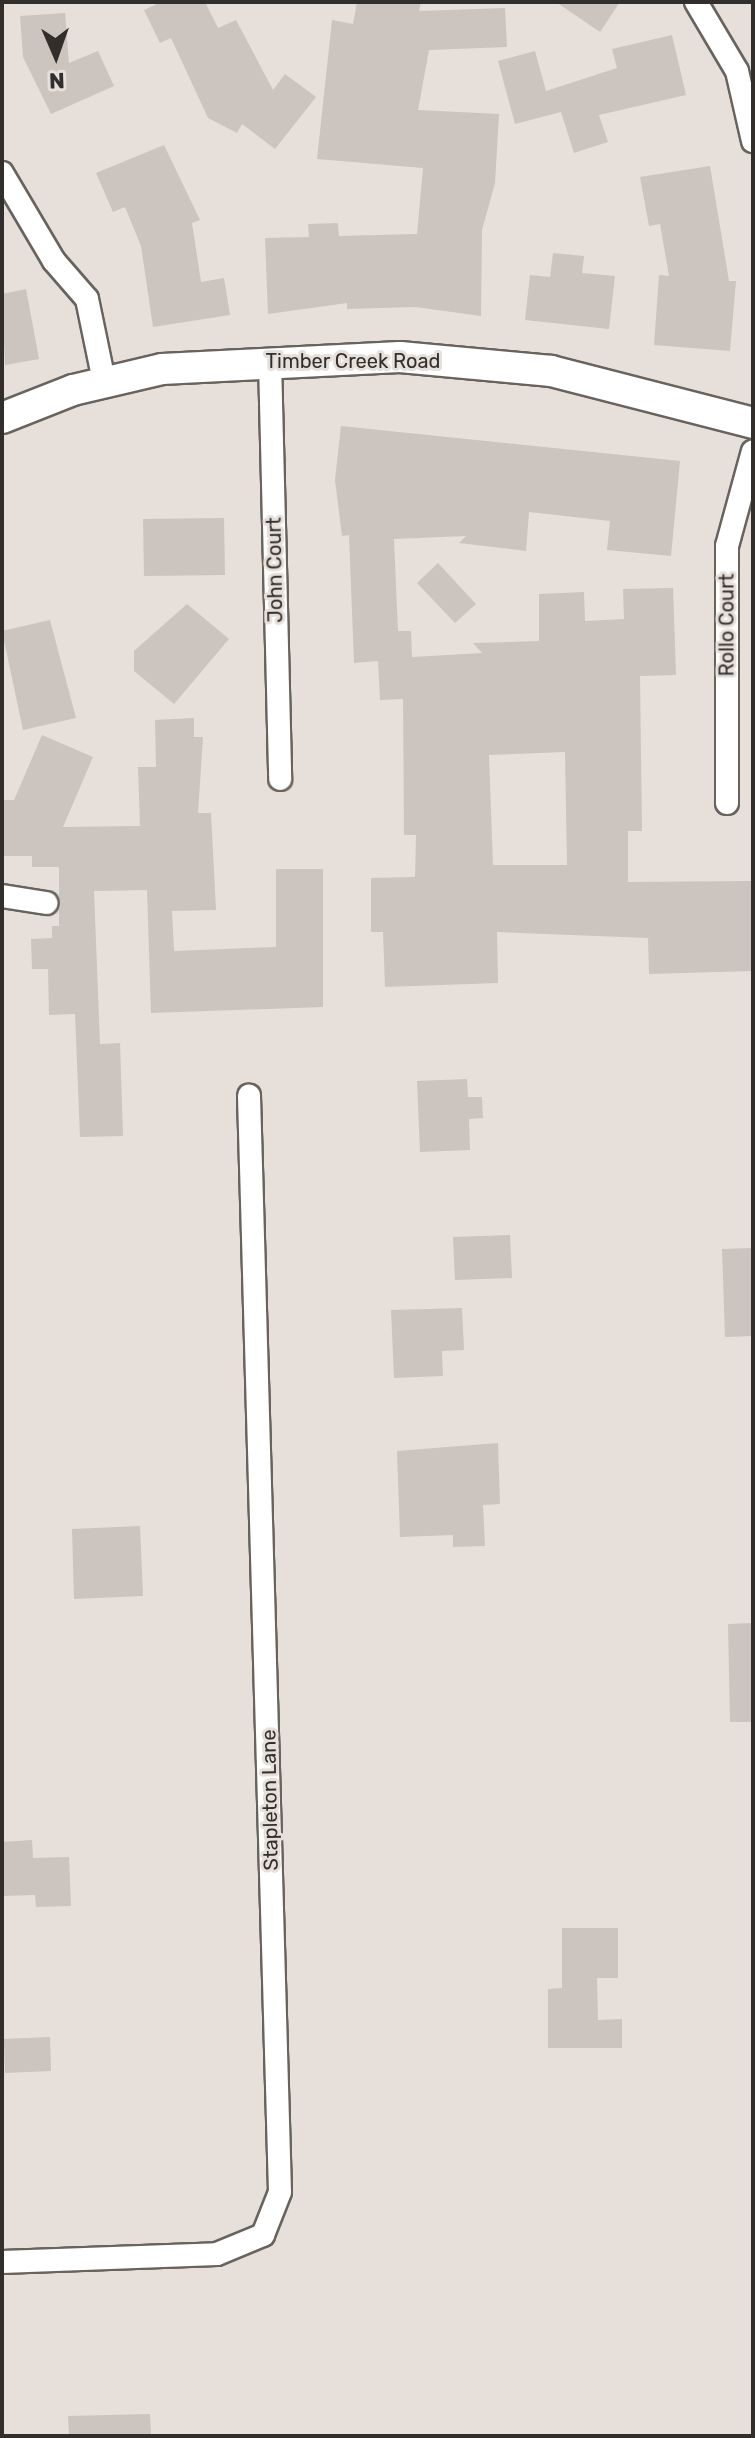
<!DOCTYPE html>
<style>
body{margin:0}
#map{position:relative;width:755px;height:2438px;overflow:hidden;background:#e6dfda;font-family:Rubik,sans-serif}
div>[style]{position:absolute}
.building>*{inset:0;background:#ccc4bf}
.roads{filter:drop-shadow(2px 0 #69635e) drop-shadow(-2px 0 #69635e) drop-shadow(0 2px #69635e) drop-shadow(0 -2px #69635e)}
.street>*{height:22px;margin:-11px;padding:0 11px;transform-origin:11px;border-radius:11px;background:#fff}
.secondary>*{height:30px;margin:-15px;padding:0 15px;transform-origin:15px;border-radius:15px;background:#fff}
span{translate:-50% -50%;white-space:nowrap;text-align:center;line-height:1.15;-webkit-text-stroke:6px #e6dfda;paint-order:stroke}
.street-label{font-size:20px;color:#312e2c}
.frame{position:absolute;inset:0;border:4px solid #312e2c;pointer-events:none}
.north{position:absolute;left:16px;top:16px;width:80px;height:80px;-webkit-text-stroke:6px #e6dfda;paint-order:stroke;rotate:178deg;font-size:22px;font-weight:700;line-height:32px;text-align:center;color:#312e2c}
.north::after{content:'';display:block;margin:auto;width:28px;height:36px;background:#312e2c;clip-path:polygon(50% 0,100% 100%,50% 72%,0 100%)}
</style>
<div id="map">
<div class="building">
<div style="clip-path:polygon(161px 2px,205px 2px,218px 28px,236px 20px,273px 90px,285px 74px,316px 97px,275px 149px,242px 124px,237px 133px,208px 118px,171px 38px,160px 43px,144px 10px)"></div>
<div style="clip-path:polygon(357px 2px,421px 2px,419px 11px,505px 8px,507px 47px,429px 50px,418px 110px,499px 114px,495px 183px,482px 230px,481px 316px,415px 307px,347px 309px,347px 303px,268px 314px,265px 238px,309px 237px,308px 224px,338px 223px,339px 236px,417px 234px,423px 168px,317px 159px,332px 20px,353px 24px)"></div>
<div style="clip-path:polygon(556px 2px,620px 2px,600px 32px)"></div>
<div style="clip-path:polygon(65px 13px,69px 63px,98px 51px,114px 86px,51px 114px,23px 57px,20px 16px)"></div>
<div style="clip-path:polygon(672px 35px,686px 95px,599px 115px,608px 142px,574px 153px,561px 112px,515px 124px,498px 61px,535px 51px,546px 91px,617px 68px,612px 49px)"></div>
<div style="clip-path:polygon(164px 145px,200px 220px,192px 223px,201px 282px,224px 278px,230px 315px,153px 327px,141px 246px,125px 207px,113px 212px,96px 173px)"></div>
<div style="clip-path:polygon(710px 166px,729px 281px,736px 281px,730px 351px,654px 345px,659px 275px,669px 276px,660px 224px,649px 226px,640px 177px)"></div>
<div style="clip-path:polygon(553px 253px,584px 256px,582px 273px,615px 276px,609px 329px,525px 320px,530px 275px,550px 277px)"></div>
<div style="clip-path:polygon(26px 289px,39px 359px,5px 365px,2px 294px)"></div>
<div style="clip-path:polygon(evenodd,341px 426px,680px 461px,671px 556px,607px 550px,610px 521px,529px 512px,526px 551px,459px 543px,466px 536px,394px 539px,398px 631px,411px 631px,412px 657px,482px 653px,473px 643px,539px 641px,539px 594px,584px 592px,585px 621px,624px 619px,623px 589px,673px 588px,676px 675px,640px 676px,642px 831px,628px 831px,628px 882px,753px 881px,753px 971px,649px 974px,648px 938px,497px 932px,498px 983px,385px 987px,383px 932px,371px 932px,371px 878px,415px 877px,416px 835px,404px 835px,403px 699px,380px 700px,378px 661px,354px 663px,349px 535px,342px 536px,335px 480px,341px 426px,565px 752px,567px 865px,493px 865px,489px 755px,565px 752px)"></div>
<div style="clip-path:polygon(224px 518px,225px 575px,144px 576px,143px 519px)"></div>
<div style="clip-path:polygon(438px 563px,476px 604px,455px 623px,417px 583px)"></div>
<div style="clip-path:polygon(187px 604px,229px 639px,174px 704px,134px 671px,134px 651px)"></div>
<div style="clip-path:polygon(50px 620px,76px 718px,23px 730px,2px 631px)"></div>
<div style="clip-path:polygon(194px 718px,194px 737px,203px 737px,198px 813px,211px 813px,216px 910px,172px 911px,174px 951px,276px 947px,276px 869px,323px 869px,323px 1007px,151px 1013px,147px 890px,94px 891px,100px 1044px,120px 1043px,123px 1136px,80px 1137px,75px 1014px,49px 1015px,48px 969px,32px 969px,31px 939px,52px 938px,52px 926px,59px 926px,59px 867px,32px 867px,32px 856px,2px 856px,2px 800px,14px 800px,42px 735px,93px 757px,63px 827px,140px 826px,138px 767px,156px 767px,155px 720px)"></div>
<div style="clip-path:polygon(467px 1079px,468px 1097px,482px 1097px,483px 1118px,469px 1119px,470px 1150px,420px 1152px,417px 1081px)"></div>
<div style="clip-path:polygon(510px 1235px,512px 1278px,455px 1280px,453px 1237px)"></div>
<div style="clip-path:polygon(753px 1248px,753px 1336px,725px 1337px,722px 1249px)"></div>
<div style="clip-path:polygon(462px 1308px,464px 1350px,442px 1351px,443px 1376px,394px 1378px,391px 1310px)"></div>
<div style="clip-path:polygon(498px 1443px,500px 1504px,483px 1505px,485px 1546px,453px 1547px,453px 1535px,400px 1537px,397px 1451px)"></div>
<div style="clip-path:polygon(140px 1526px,143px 1596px,74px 1599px,72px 1529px)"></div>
<div style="clip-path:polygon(753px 1623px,753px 1722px,730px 1722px,728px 1624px)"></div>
<div style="clip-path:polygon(32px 1840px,33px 1858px,69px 1857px,71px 1906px,36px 1907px,35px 1895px,2px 1896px,2px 1842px)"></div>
<div style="clip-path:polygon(562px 1928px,618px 1928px,618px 1978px,597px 1978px,598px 2020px,622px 2019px,622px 2048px,548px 2048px,548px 1989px,562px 1988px)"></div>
<div style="clip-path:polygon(50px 2037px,51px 2071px,5px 2073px,4px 2039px)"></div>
<div style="clip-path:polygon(150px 2414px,151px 2436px,69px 2436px,68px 2416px)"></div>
</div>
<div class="roads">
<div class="street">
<div style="left:696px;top:2px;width:80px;rotate:59.3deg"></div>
<div style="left:737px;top:71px;width:72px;rotate:77.1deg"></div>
<div style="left:2px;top:173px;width:102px;rotate:59.4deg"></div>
<div style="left:54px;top:261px;width:50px;rotate:49deg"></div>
<div style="left:87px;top:299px;width:84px;rotate:78.3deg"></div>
<div style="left:270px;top:361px;width:418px;rotate:88.6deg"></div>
<div style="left:727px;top:803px;width:257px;rotate:-90deg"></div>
<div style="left:727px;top:546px;width:98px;rotate:-74.7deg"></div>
<div style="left:2px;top:896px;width:45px;rotate:9deg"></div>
<div style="left:2px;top:2262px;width:215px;rotate:-2.1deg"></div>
<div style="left:217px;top:2254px;width:50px;rotate:-22.4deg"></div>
<div style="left:263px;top:2235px;width:46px;rotate:-68.4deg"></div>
<div style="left:280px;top:2192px;width:1097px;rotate:-91.62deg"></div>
</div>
<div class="secondary">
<div style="left:2px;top:418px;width:76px;rotate:-21.5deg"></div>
<div style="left:73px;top:390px;width:91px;rotate:-13.3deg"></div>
<div style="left:162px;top:369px;width:238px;rotate:-2.9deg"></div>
<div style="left:400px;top:357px;width:152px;rotate:5.3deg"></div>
<div style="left:551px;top:371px;width:209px;rotate:14.4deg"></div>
</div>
</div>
<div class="street-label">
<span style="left:353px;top:361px">Timber Creek Road</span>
<span style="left:275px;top:570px;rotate:-91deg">John Court</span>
<span style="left:727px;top:625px;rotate:-90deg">Rollo Court</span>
<span style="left:270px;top:1800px;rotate:-91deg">Stapleton Lane</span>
</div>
<div class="frame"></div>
<div class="north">N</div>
</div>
